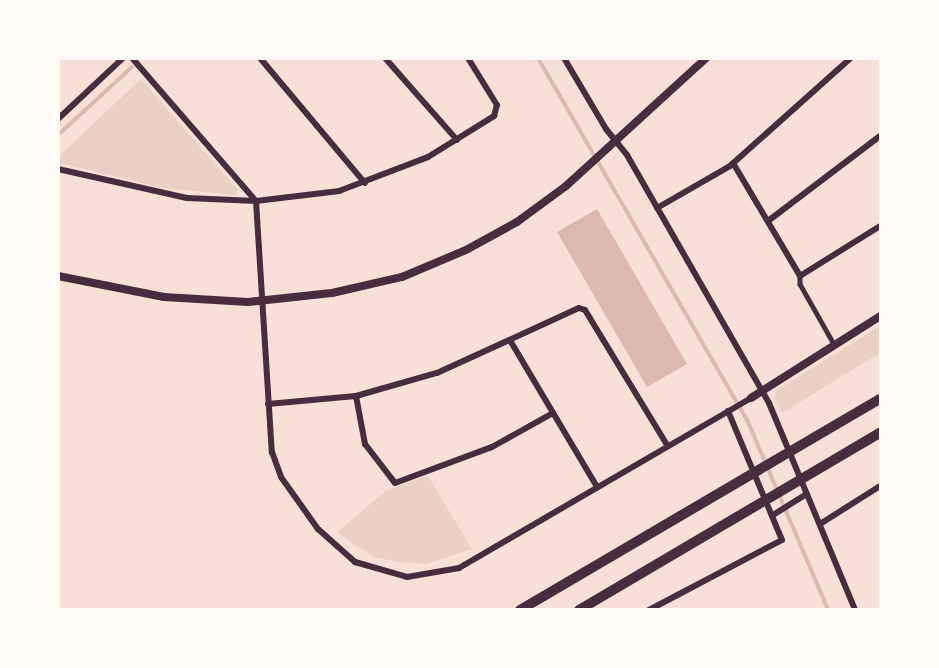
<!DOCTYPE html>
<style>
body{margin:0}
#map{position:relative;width:939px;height:668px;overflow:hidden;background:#f7e1d7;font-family:Cabin,sans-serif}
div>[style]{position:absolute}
.green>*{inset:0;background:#ebcfc5}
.water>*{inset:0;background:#dcb8b0}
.stream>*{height:4px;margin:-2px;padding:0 2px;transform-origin:2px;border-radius:2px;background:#dcb8b0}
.pedestrian>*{height:4.5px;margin:-2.25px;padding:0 2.25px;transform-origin:2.25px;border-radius:2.25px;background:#4a2c40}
.minor>*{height:6px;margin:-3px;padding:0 3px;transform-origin:3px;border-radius:3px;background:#4a2c40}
.tertiary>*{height:8px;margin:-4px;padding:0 4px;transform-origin:4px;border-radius:4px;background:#4a2c40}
.motorway>*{height:10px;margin:-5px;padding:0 5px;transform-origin:5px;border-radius:5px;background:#4a2c40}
span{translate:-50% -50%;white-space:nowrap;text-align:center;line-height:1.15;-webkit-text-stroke:6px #fffaf5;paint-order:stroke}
.frame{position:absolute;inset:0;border:60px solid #fffaf5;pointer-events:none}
</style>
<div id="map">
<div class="green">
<div style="clip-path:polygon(141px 79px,238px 190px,236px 195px,163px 188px,59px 163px,59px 156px)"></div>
<div style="clip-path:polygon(880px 326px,880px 353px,782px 413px,774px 397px,777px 390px)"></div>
<div style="clip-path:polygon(428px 476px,472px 549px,426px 564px,400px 562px,373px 557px,337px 532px,387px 490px)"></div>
</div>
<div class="water">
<div style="clip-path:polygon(597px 209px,687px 364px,647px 387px,557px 232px)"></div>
</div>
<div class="stream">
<div style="left:538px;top:58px;width:420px;rotate:60deg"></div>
<div style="left:748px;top:422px;width:204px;rotate:66.9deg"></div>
<div style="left:58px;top:135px;width:100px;rotate:-42.6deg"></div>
</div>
<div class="pedestrian">
<div style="left:800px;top:276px;width:8px;rotate:90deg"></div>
<div style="left:800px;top:284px;width:69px;rotate:60.5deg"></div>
</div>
<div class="minor">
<div style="left:132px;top:58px;width:189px;rotate:49.1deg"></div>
<div style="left:256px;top:201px;width:252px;rotate:86.4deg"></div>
<div style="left:272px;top:452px;width:27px;rotate:70deg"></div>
<div style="left:281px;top:477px;width:64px;rotate:54.6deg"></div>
<div style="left:318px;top:529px;width:50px;rotate:41.7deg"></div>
<div style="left:355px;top:562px;width:54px;rotate:16.1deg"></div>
<div style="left:407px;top:577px;width:53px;rotate:-9.8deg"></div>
<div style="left:459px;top:568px;width:338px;rotate:-30.2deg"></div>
<div style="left:260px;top:58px;width:163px;rotate:50deg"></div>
<div style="left:385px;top:58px;width:109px;rotate:48.7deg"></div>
<div style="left:564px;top:58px;width:82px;rotate:59.4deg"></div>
<div style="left:606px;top:129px;width:33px;rotate:51deg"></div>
<div style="left:627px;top:155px;width:286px;rotate:60.2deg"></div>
<div style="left:769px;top:403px;width:224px;rotate:67.4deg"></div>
<div style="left:58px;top:119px;width:89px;rotate:-43.2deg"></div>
<div style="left:733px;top:163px;width:131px;rotate:59.3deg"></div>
<div style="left:800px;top:276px;width:94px;rotate:-32deg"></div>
<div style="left:58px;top:169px;width:132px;rotate:12.7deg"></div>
<div style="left:187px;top:198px;width:69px;rotate:2.5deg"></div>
<div style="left:256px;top:201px;width:84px;rotate:-6.9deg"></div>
<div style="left:339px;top:191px;width:95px;rotate:-20.9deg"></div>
<div style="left:428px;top:157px;width:78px;rotate:-31.8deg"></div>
<div style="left:494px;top:116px;width:11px;rotate:-75deg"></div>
<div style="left:497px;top:105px;width:55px;rotate:-121.7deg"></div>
<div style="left:657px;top:208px;width:84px;rotate:-29.9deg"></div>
<div style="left:730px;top:166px;width:162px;rotate:-41.8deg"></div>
<div style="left:768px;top:221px;width:141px;rotate:-37.2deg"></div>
<div style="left:511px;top:342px;width:169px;rotate:59.3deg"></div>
<div style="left:356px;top:396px;width:49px;rotate:79.4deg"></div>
<div style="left:365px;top:444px;width:49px;rotate:52.4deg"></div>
<div style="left:395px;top:483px;width:103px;rotate:-20.4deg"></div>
<div style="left:492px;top:447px;width:70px;rotate:-29.1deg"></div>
<div style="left:268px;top:404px;width:88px;rotate:-5.2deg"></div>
<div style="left:356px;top:396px;width:84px;rotate:-15.9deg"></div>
<div style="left:437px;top:373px;width:156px;rotate:-24.6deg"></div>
<div style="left:579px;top:308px;width:6px;rotate:18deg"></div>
<div style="left:585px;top:310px;width:158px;rotate:58.7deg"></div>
<div style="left:773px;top:515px;width:40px;rotate:-32deg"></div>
<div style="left:820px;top:524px;width:71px;rotate:-32.3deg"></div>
<div style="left:649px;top:610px;width:150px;rotate:-27.8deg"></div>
<div style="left:782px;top:540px;width:140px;rotate:-112.7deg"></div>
</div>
<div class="tertiary">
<div style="left:58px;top:276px;width:108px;rotate:11.2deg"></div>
<div style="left:164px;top:297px;width:84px;rotate:3.4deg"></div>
<div style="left:248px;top:302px;width:84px;rotate:-6.1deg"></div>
<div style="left:332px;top:293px;width:72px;rotate:-12.9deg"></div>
<div style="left:402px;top:277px;width:69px;rotate:-22.9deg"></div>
<div style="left:466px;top:250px;width:58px;rotate:-28.8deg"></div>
<div style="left:517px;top:222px;width:61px;rotate:-36.3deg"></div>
<div style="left:566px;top:186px;width:190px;rotate:-42.4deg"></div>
<div style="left:751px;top:398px;width:153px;rotate:-32.4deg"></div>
</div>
<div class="motorway">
<div style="left:520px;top:610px;width:417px;rotate:-30.4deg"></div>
<div style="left:579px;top:610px;width:349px;rotate:-30.5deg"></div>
</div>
<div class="frame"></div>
</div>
